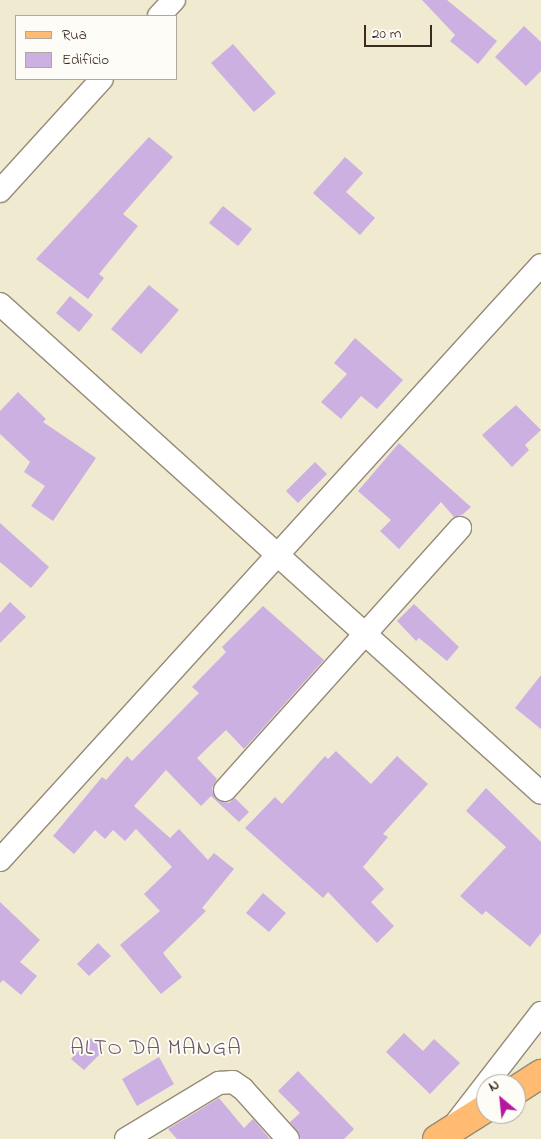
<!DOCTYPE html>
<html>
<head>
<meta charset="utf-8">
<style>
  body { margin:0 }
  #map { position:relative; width:541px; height:1139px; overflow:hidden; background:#f0ead1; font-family:"Indie Flower",sans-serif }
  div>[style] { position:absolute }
  .building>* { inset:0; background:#ccb0e2 }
  .roads { filter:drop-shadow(1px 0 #968a78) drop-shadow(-1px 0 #968a78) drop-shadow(0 1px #968a78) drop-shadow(0 -1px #968a78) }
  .minor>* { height:22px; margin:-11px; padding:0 11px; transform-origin:11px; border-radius:11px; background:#fff }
  .major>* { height:28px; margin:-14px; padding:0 14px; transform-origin:14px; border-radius:14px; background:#febb71 }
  span { translate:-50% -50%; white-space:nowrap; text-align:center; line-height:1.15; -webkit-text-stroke:4px #fdfcf7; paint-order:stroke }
  .neighbourhood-label { font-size:22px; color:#6e5963; letter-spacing:1px }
  .legend { position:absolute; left:15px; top:15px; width:162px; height:65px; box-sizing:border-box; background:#fdfcf7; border:1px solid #afa8a0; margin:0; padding:6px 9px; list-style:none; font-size:15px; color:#3b2a1e }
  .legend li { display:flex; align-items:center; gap:10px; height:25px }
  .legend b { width:25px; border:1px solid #afa8a0 }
  .north { position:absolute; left:476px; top:1074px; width:50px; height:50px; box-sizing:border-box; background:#fdfcf7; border:1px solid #afa8a0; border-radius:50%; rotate:332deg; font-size:14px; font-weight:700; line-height:20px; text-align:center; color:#3b2a1e }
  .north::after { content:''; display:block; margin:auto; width:18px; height:22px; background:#b5179e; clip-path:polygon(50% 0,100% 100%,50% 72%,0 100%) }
  .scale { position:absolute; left:364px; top:25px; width:68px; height:22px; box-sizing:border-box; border:2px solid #3b2a1e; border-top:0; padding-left:6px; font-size:15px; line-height:18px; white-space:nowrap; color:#3b2a1e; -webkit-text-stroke:4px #fdfcf7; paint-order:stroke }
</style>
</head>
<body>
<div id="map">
  <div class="building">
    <i style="clip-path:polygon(422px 0,447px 0,497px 41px,478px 64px,450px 41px,455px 35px)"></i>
    <i style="clip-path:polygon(524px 26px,541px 42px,541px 71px,526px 86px,495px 57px)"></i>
    <i style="clip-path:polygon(233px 44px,276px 93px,254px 112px,211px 63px)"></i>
    <i style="clip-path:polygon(149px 137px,173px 157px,123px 214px,138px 226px,99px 274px,104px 278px,88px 299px,36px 259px)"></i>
    <i style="clip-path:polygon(345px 157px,363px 173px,346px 192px,375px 218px,360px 235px,313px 193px)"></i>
    <i style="clip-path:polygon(223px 206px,252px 229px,238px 246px,209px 223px)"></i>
    <i style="clip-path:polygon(149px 285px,179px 310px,141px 354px,111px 329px)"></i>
    <i style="clip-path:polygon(70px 296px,93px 315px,79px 332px,56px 313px)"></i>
    <i style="clip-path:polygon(355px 338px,403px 380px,377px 409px,361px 396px,341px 419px,321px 402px,347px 374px,334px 363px)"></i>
    <i style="clip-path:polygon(18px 392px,46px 419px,43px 422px,96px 458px,53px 521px,31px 506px,45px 486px,24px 472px,30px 462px,0 434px,0 411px)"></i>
    <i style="clip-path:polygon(516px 405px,541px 430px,525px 445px,529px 450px,512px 467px,482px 435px)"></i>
    <i style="clip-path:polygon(399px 443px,471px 507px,462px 515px,454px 517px,441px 502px,399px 549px,380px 531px,391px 520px,358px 491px)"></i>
    <i style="clip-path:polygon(315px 462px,327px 474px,298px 503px,286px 491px)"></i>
    <i style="clip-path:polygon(0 523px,49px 567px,31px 588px,0 562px)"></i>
    <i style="clip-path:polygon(10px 602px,26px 617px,0 643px,0 613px)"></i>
    <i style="clip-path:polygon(414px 604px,459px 647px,447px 661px,419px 638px,416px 641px,397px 621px)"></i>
    <i style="clip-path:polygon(263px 606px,324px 660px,244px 749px,226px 730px,197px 758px,217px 779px,212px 788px,216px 799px,229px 803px,235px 798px,249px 812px,239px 822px,211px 796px,201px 806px,166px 770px,134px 806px,170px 838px,179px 829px,208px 860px,214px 853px,234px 869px,202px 908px,206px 911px,163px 953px,182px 977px,161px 994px,120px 945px,160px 911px,144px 894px,172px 867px,136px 829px,125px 841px,113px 830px,105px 839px,95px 830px,74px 854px,53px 836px,102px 777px,106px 780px,127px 756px,132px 761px,199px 693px,192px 687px,226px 652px,222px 647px)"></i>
    <i style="clip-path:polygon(541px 675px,541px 729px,515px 708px)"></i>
    <i style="clip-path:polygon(336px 751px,371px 784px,397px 756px,428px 784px,383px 834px,388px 837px,363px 867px,384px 889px,371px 902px,394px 926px,377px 943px,328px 892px,323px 898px,245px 828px,275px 797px,282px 804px,325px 756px,328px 759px)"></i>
    <i style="clip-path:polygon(486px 788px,541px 842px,541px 933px,530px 947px,486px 911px,482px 915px,460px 896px,506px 847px,466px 811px)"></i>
    <i style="clip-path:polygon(263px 893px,286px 913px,269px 932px,246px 913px)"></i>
    <i style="clip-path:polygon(0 902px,40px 940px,20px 962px,37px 976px,21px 995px,3px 980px,0 983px)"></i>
    <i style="clip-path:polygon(98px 943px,111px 956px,89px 976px,77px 964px)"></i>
    <i style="clip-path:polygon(404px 1033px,423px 1051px,434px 1039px,460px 1063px,430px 1094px,386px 1052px)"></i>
    <i style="clip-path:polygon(91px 1038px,104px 1050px,84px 1070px,71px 1059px)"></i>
    <i style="clip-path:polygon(159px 1057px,174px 1084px,137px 1106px,122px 1079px)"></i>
    <i style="clip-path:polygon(298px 1071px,354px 1129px,344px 1139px,301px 1139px,290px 1122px,300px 1113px,278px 1091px)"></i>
    <i style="clip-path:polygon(219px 1098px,244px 1128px,253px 1119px,270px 1139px,177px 1139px,168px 1129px)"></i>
  </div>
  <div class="roads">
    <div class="minor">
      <i style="left:159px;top:16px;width:22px;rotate:-47deg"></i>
      <i style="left:0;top:191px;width:151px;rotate:-47.7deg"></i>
      <i style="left:0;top:304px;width:729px;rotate:42.11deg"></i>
      <i style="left:225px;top:790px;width:352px;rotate:-48.1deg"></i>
      <i style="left:0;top:860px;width:804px;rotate:-47.72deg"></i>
      <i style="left:456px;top:1123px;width:139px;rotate:-52.3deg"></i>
      <i style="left:126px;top:1139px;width:109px;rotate:-31.1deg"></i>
      <i style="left:219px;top:1083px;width:14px;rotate:-4deg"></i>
      <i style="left:233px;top:1082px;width:12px;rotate:35deg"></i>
      <i style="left:243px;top:1089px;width:67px;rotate:48deg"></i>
    </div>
    <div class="major">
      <i style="left:516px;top:1090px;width:30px;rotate:-33deg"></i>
      <i style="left:437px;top:1139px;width:58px;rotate:-32.3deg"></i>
    </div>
  </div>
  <div class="neighbourhood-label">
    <span style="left:156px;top:1050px">ALTO DA MANGA</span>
  </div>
  <ul class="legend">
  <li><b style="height:6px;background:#febb71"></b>Rua</li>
  <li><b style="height:14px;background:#ccb0e2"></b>Edifício</li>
  </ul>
  <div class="north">N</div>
  <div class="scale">20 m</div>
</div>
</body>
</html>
